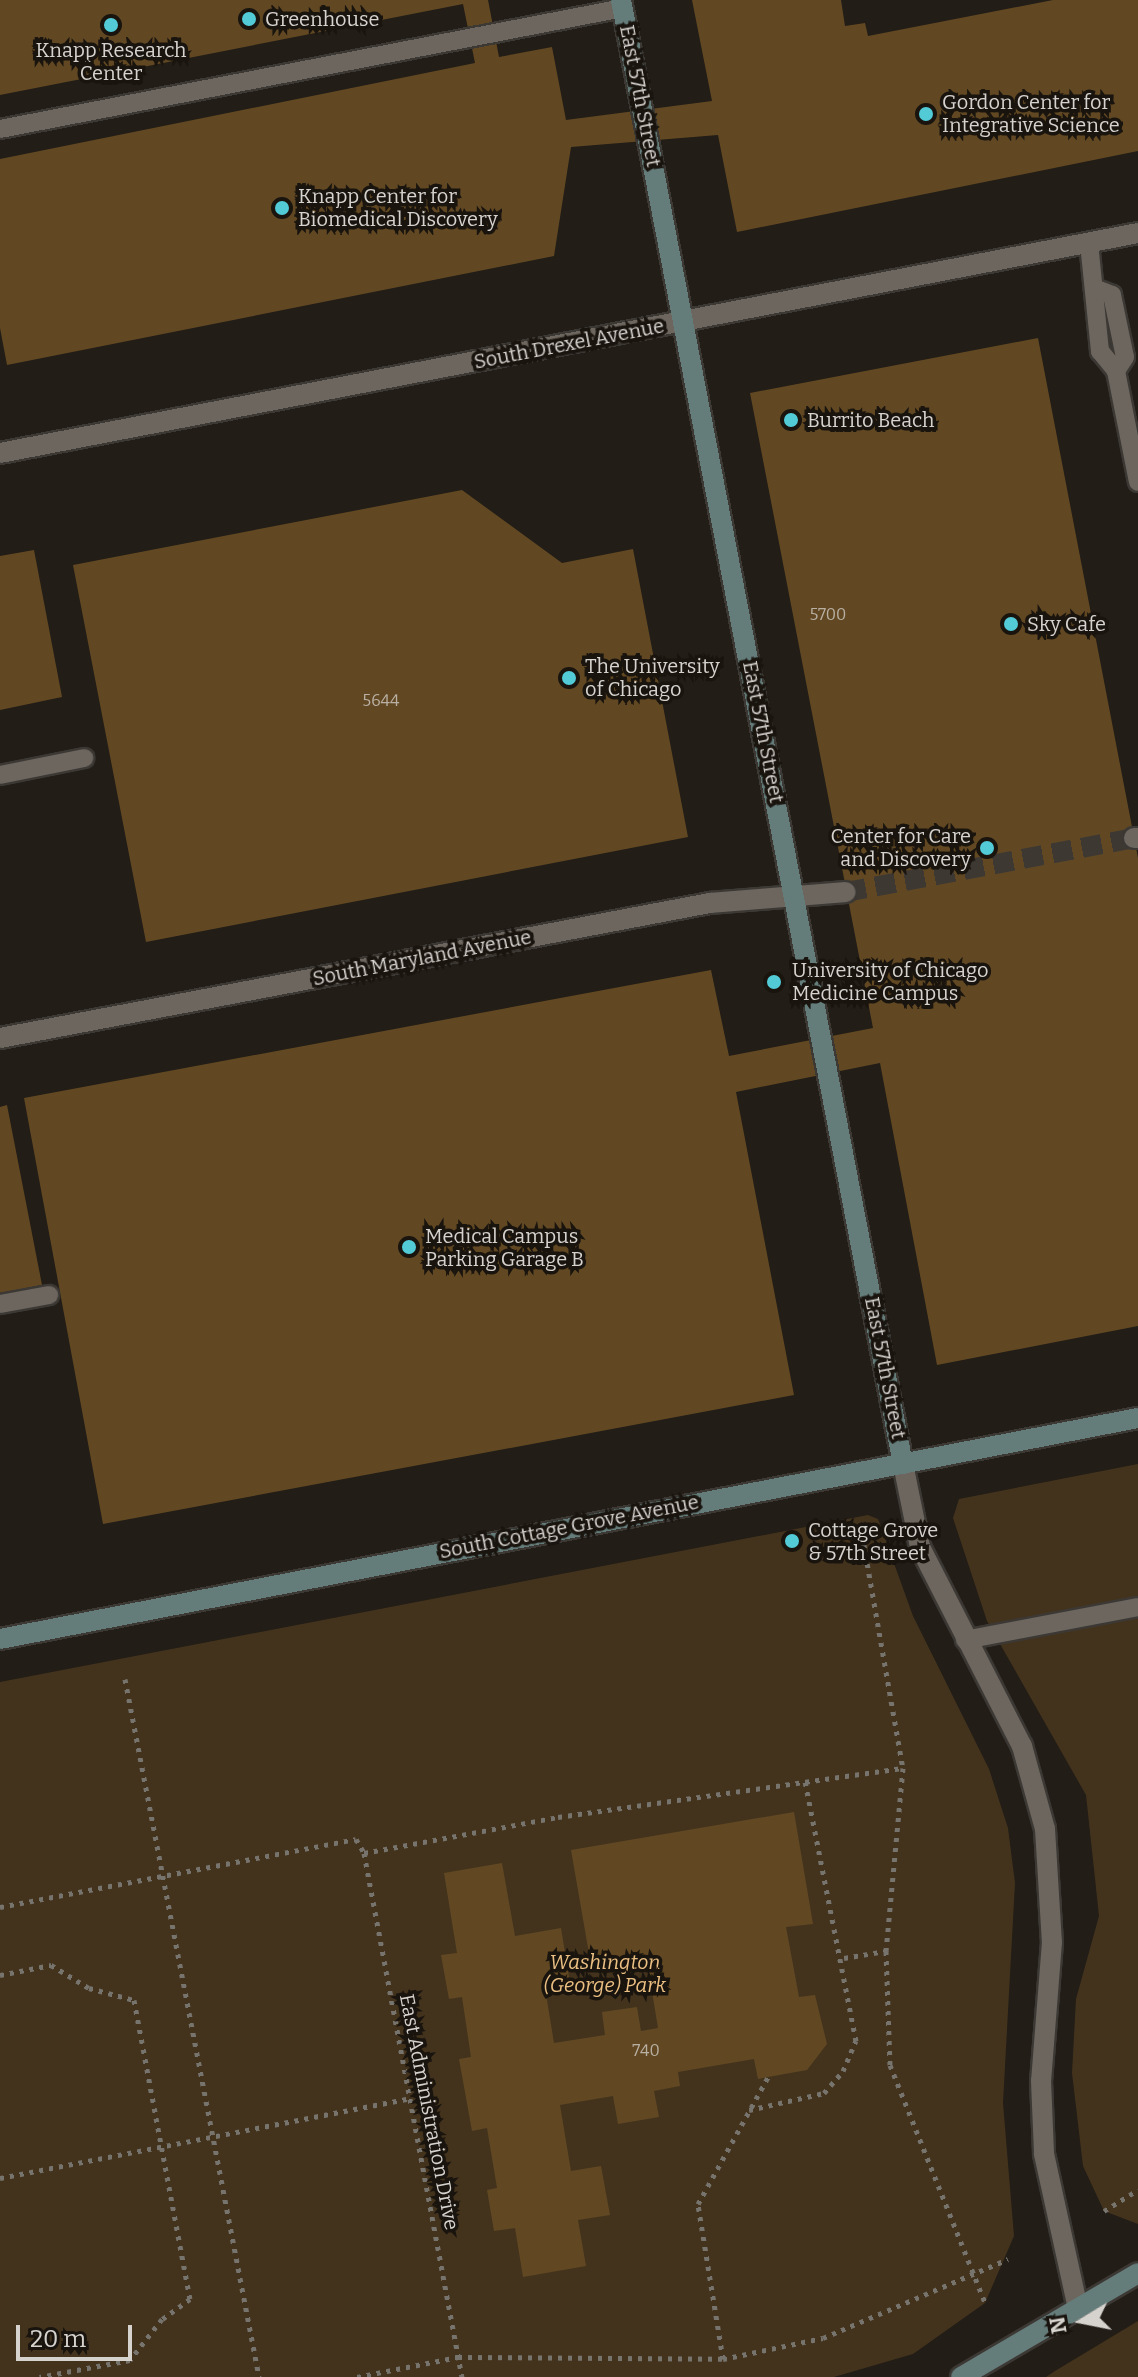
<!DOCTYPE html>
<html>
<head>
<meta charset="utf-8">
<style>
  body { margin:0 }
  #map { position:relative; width:1138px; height:2377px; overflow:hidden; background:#221d16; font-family:Bitter,serif }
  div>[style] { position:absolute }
  .green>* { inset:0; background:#43331d }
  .building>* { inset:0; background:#614823 }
  .street-tunnel>* { height:20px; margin-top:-10px; transform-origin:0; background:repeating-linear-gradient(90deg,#3d3832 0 20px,transparent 0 30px) }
  .path>* { height:5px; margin-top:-2.5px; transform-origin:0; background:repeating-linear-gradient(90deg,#77736d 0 4px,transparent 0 10px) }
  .roads { filter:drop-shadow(2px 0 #3c3834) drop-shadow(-2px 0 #3c3834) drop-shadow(0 2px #3c3834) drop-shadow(0 -2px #3c3834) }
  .lane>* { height:18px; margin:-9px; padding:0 9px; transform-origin:9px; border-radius:9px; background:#6c665e }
  .street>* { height:20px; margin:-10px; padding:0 10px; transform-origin:10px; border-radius:10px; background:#6c665e }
  .secondary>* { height:20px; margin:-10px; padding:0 10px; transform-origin:10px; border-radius:10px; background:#647c7a }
  .dots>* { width:22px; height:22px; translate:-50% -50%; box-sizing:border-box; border:4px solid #19140e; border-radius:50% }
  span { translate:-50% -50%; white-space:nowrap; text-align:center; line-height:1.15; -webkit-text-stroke:7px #19140e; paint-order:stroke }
  .number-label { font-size:16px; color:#b9b0a3 }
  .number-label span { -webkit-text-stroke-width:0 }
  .poi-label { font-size:20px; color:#d6d2ce }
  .left { translate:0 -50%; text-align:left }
  .right { translate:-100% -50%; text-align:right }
  .street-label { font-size:20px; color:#d6d2ce }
  .park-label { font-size:20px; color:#ecc083; font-style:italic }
  .north { position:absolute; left:1042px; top:2281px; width:80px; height:80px; -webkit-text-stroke:6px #19140e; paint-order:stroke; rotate:260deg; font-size:22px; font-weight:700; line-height:32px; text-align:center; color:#d6d2ce }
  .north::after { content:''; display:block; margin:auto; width:28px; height:36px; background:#d6d2ce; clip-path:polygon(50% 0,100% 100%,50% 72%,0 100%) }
  .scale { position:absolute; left:16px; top:2325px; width:116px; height:36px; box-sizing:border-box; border:4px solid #d6d2ce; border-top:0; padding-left:10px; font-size:24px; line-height:28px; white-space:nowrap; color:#d6d2ce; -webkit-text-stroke:6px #19140e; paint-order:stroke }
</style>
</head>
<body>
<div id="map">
  <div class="green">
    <i style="clip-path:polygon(1138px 1464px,1138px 2224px,1104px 2211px,1083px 2166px,1072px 2073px,1076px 1999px,1099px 1916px,1086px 1795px,987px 1621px,953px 1518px,959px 1499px)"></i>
    <i style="clip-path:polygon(868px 1515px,878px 1519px,913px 1616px,989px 1769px,1008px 1828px,1015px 1883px,1003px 2103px,1014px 2236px,985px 2303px,913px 2354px,834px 2377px,0 2377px,0 1682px)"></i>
    <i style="clip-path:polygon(1138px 2321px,1138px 2377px,1046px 2377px,1055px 2371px)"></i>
  </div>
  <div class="building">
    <i style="clip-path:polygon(0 0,488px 0,499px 57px,552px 47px,566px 120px,712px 101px,692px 0,841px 0,845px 26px,865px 23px,868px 36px,1053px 0,1138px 0,1138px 151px,737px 232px,718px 135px,571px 147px,554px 256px,7px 365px,0 328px,0 159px,475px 63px,463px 4px,0 95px)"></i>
    <i style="clip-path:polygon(1038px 338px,1138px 858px,1138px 1326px,937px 1365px,880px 1063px,736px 1092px,794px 1395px,103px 1524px,24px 1098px,711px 970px,729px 1056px,873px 1028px,750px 393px)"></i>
    <i style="clip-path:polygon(462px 490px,562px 563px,633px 549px,688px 837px,146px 942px,73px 565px)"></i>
    <i style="clip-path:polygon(34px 550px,62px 697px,0 710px,0 556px)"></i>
    <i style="clip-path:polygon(7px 1105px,42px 1285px,0 1293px,0 1107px)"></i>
    <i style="clip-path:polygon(794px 1812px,813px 1924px,786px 1927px,799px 1997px,815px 1995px,827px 2044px,807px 2070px,768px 2077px,758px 2079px,754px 2059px,678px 2072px,680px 2086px,654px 2091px,659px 2117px,618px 2124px,613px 2096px,560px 2105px,571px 2171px,601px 2166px,610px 2215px,578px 2220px,586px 2266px,523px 2277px,515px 2228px,494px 2231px,487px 2190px,497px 2188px,487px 2128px,472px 2131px,459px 2059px,471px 2057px,462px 1997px,449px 1999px,441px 1955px,457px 1953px,444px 1873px,502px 1863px,515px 1936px,561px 1928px,569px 1977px,544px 1982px,554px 2043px,605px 2035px,602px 2012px,637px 2007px,641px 2031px,658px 2028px,646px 1955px,591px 1965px,571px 1850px)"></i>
  </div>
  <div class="street-tunnel">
    <i style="left:846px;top:892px;width:293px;rotate:-10.6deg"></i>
  </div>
  <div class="path">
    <i style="left:862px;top:1534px;width:238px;rotate:80.1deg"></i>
    <i style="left:903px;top:1768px;width:184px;rotate:95.3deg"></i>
    <i style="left:886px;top:1951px;width:114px;rotate:88deg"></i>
    <i style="left:890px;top:2065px;width:256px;rotate:68.2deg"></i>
    <i style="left:125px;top:1679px;width:711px;rotate:79.13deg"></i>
    <i style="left:364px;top:1853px;width:197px;rotate:-10.5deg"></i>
    <i style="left:558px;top:1817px;width:348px;rotate:-8.1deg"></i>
    <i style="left:0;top:1907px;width:362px;rotate:-10.8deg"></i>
    <i style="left:356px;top:1839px;width:16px;rotate:60deg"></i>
    <i style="left:364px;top:1853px;width:533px;rotate:79.41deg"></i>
    <i style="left:844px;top:1958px;width:43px;rotate:-9.5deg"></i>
    <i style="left:0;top:1975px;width:52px;rotate:-11.1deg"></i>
    <i style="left:51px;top:1965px;width:44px;rotate:31.2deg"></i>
    <i style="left:89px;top:1988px;width:47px;rotate:14.9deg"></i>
    <i style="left:134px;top:2000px;width:304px;rotate:79.4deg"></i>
    <i style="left:190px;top:2299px;width:34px;rotate:144deg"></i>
    <i style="left:162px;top:2319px;width:52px;rotate:128deg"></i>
    <i style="left:130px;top:2360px;width:92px;rotate:169.3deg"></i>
    <i style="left:749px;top:2110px;width:77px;rotate:-12.8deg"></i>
    <i style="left:824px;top:2093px;width:29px;rotate:-49deg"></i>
    <i style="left:843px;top:2071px;width:33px;rotate:-67deg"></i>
    <i style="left:856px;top:2041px;width:265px;rotate:-101.1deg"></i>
    <i style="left:0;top:2178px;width:418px;rotate:-11deg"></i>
    <i style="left:1104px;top:2211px;width:40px;rotate:-32deg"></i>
    <i style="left:723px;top:2359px;width:157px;rotate:-99.2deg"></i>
    <i style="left:698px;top:2204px;width:145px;rotate:-61.1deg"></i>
    <i style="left:357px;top:2377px;width:103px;rotate:-11.2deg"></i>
    <i style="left:458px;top:2357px;width:265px;rotate:0.4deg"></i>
    <i style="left:723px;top:2359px;width:102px;rotate:-11.9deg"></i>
    <i style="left:823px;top:2338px;width:201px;rotate:-23.1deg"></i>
  </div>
  <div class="roads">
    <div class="lane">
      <i style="left:0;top:129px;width:635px;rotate:-10.99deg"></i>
      <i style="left:1089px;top:243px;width:109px;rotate:84.2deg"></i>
      <i style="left:1100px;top:351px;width:26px;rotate:51deg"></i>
      <i style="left:1099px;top:290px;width:14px;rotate:21deg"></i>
      <i style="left:1112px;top:295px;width:63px;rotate:78.2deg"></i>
      <i style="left:1125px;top:357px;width:17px;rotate:123deg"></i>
      <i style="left:1116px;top:371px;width:113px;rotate:78.8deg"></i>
      <i style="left:0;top:775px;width:86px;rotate:-11.4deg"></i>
      <i style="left:0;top:1304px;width:50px;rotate:-10.4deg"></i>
      <i style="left:965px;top:1640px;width:176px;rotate:-10.8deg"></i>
    </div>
    <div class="street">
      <i style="left:0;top:453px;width:1159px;rotate:-10.94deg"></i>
      <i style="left:1134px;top:838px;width:4px"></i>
      <i style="left:0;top:1038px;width:723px;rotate:-10.77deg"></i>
      <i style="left:710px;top:903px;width:136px;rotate:-4.6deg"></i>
      <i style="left:903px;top:1464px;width:85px;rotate:78.4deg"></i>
      <i style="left:920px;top:1547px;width:224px;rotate:62.9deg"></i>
      <i style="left:1022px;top:1746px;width:86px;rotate:74.5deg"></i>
      <i style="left:1045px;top:1829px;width:113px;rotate:86.5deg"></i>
      <i style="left:1052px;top:1942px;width:139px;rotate:94.5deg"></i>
      <i style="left:1041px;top:2081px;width:73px;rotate:87.6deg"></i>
      <i style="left:1044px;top:2154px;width:154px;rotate:77.6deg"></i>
    </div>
    <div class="secondary">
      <i style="left:621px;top:0;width:1491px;rotate:79.1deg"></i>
      <i style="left:0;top:1639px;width:1159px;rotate:-10.99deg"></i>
      <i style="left:961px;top:2377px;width:205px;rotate:-30.4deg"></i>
    </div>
  </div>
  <div class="dots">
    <i style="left:249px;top:19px;background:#52cbd7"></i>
    <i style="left:111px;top:25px;background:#52cbd7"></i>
    <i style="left:926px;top:114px;background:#52cbd7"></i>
    <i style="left:282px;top:208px;background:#52cbd7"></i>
    <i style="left:791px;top:420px;background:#52cbd7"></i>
    <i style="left:1011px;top:624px;background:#52cbd7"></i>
    <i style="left:569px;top:678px;background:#52cbd7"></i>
    <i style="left:987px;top:848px;background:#52cbd7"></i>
    <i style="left:774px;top:982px;background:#52cbd7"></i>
    <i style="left:409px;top:1247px;background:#52cbd7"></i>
    <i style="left:792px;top:1541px;background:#52cbd7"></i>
  </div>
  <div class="number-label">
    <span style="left:828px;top:615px">5700</span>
    <span style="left:381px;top:701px">5644</span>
    <span style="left:646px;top:2051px">740</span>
  </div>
  <div class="poi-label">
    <span class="left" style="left:265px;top:19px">Greenhouse</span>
    <span style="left:111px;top:62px">Knapp Research<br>Center</span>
    <span class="left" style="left:942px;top:114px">Gordon Center for<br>Integrative Science</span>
    <span class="left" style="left:298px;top:208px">Knapp Center for<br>Biomedical Discovery</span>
    <span class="left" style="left:807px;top:420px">Burrito Beach</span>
    <span class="left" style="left:1027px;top:624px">Sky Cafe</span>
    <span class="left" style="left:585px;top:678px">The University<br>of Chicago</span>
    <span class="right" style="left:971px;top:848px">Center for Care<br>and Discovery</span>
    <span class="left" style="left:792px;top:982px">University of Chicago<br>Medicine Campus</span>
    <span class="left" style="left:425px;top:1248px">Medical Campus<br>Parking Garage B</span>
    <span class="left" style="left:808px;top:1542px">Cottage Grove<br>&amp; 57th Street</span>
  </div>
  <div class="street-label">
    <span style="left:640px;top:96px;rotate:79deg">East 57th Street</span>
    <span style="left:569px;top:344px;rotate:-11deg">South Drexel Avenue</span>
    <span style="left:763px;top:732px;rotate:79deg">East 57th Street</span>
    <span style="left:422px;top:958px;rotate:-11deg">South Maryland Avenue</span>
    <span style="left:885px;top:1368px;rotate:79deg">East 57th Street</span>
    <span style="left:569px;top:1527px;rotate:-11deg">South Cottage Grove Avenue</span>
    <span style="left:429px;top:2112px;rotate:79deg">East Administration Drive</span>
  </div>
  <div class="park-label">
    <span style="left:605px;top:1974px">Washington<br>(George) Park</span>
  </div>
  <div class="north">N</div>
  <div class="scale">20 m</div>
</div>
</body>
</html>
